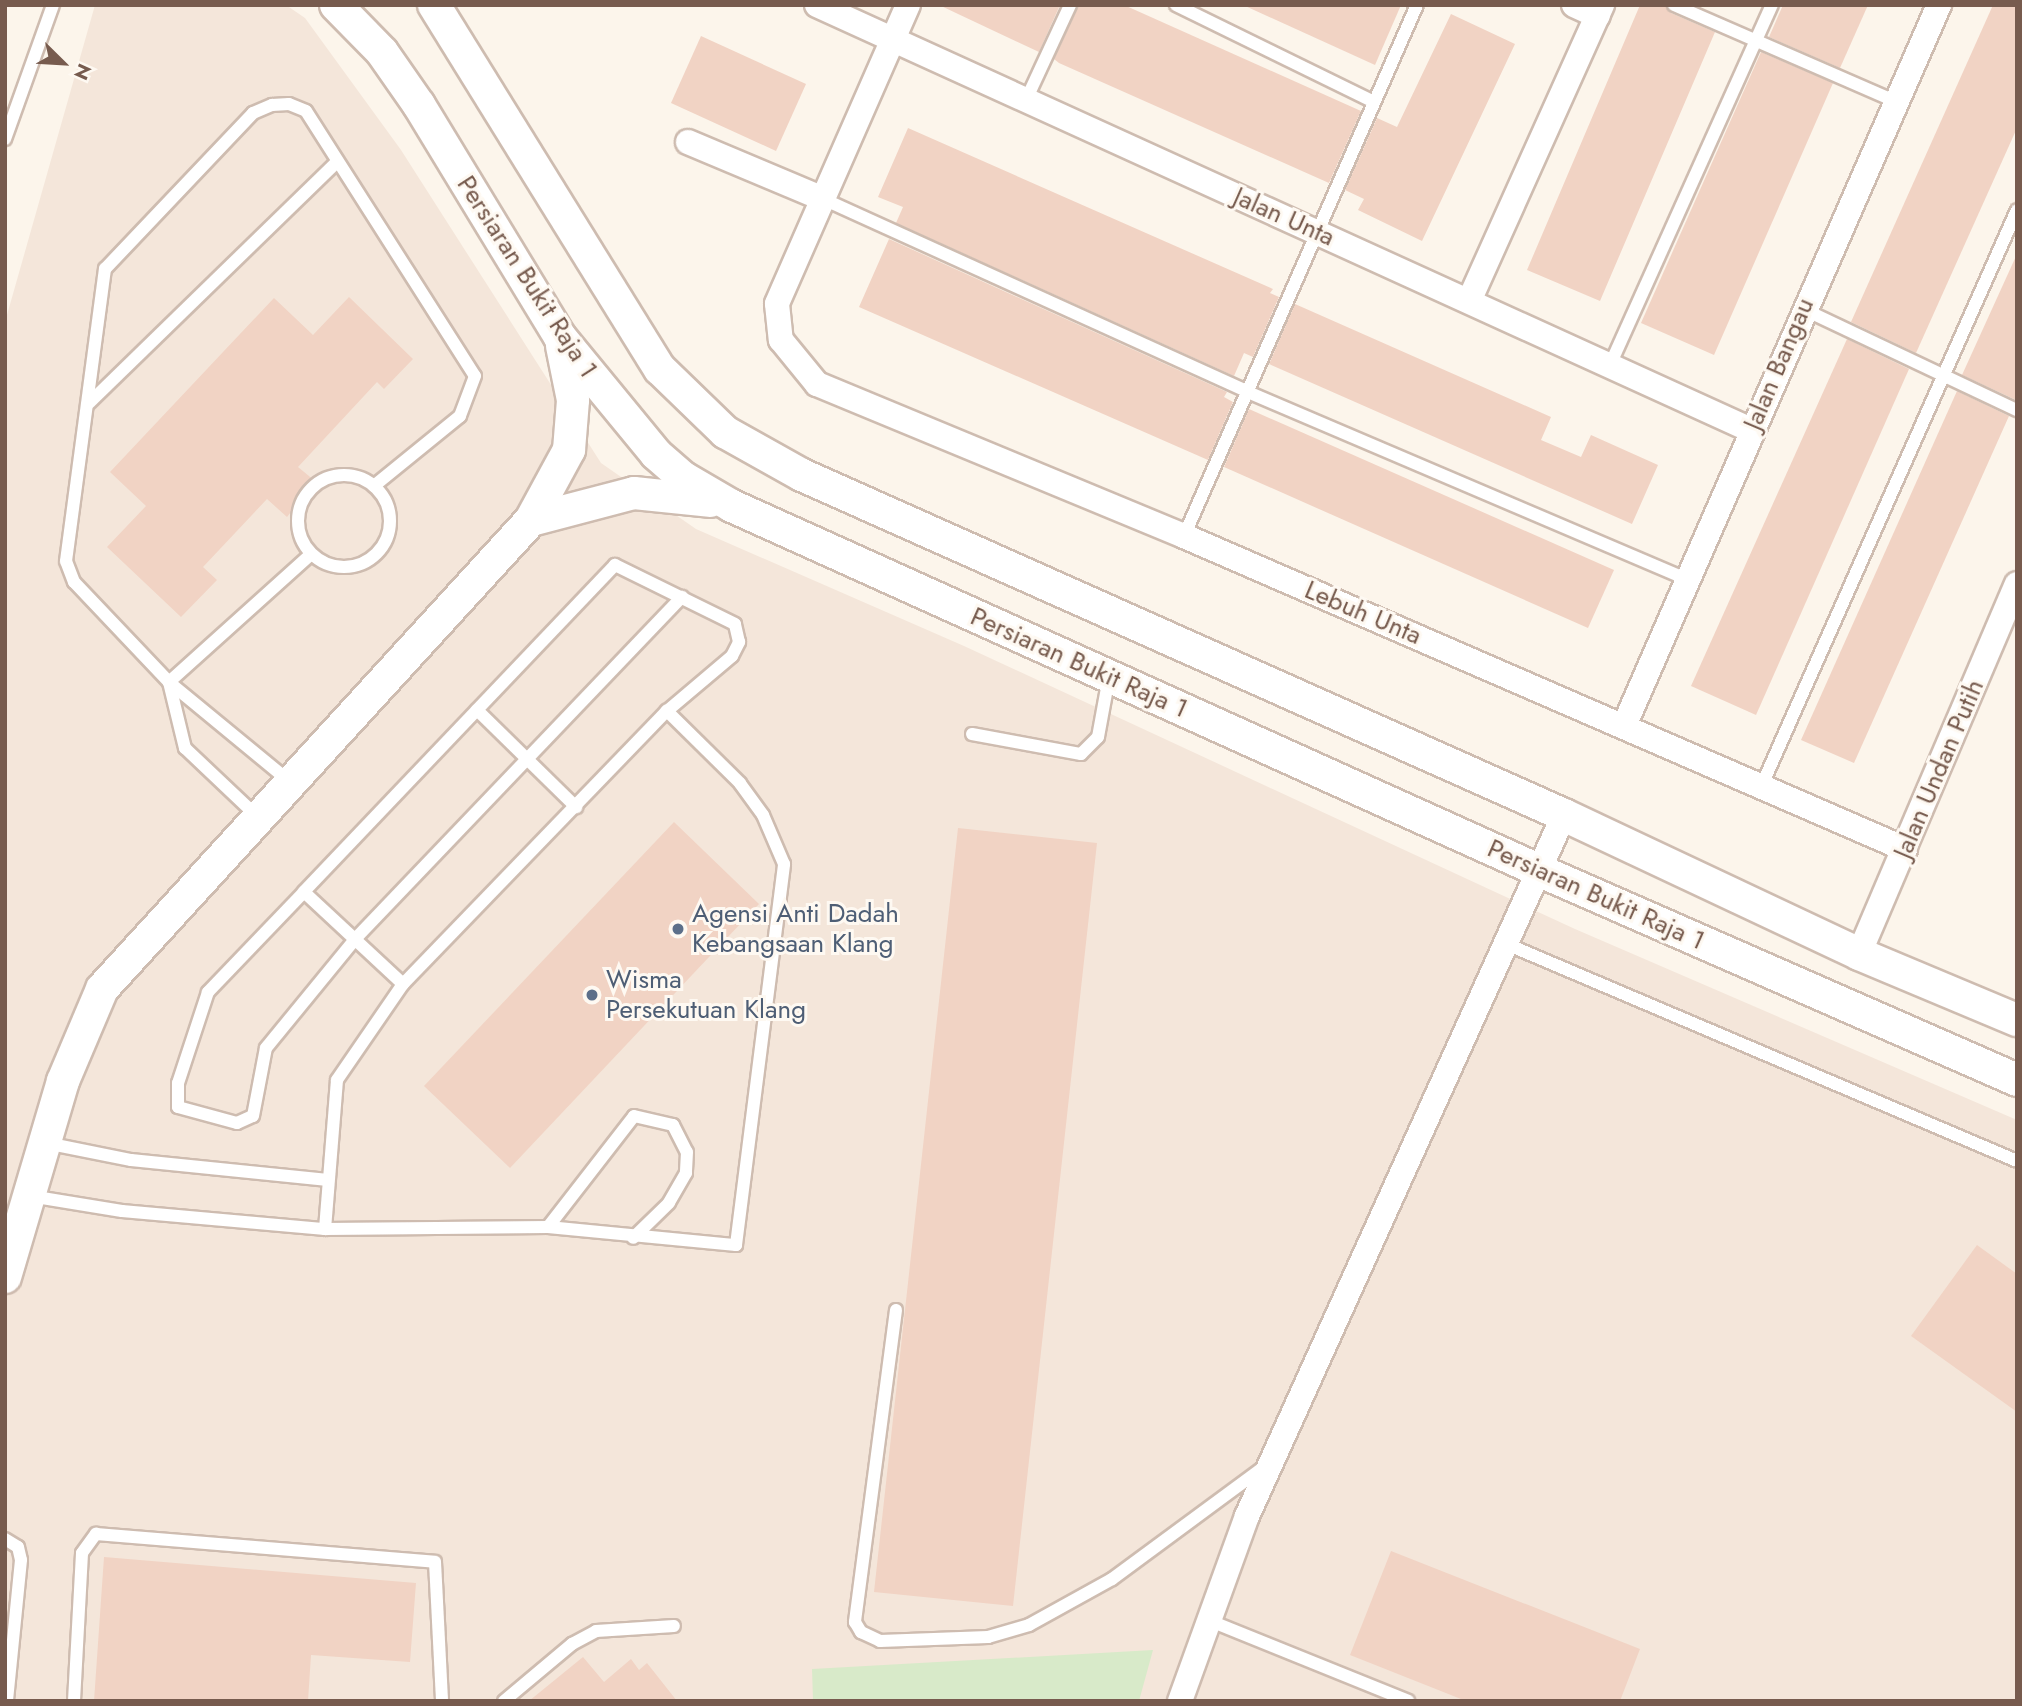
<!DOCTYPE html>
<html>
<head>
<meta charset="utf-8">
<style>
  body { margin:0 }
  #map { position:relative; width:2022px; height:1706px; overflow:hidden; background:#fcf5eb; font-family:Jost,sans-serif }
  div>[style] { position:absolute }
  .residential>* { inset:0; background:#f4e6da }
  .green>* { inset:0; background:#d8eac9 }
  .building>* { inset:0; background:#f1d3c4 }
  .roads { filter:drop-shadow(2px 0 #cebcb0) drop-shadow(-2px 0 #cebcb0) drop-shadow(0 2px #cebcb0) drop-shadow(0 -2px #cebcb0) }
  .service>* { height:12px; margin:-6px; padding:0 6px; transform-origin:6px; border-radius:6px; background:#fff }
  .service>.ring { margin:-6px; padding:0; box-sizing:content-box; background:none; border:12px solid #fff; border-radius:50% }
  .minor>* { height:24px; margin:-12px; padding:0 12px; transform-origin:12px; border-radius:12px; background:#fff }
  .tertiary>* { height:32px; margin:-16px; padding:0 16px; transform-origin:16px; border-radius:16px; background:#fff }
  .dots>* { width:19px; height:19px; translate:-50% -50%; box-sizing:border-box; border:4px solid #fef9f2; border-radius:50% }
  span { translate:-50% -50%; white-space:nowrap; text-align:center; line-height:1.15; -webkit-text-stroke:6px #fef9f2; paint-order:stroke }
  .street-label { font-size:26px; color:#775b4e }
  .service-label { font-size:26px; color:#4e5e75 }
  .left { translate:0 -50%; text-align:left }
  .frame { position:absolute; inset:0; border:7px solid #775b4e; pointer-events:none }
  .north { position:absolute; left:28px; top:28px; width:70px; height:70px; -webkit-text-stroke:5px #fef9f2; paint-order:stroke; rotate:114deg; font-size:19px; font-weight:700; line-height:28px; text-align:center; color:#775b4e }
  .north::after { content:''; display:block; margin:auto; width:24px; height:32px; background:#775b4e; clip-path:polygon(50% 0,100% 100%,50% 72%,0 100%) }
</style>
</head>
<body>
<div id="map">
  <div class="residential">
    <i style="clip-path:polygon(95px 5px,286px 5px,305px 18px,401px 150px,601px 463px,696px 529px,964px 646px,1575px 929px,2017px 1120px,2017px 1701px,5px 1701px,5px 322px)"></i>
  </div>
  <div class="green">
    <i style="clip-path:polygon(1153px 1650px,1139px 1701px,813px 1701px,812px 1669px)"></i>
  </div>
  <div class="building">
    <i style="clip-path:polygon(939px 5px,1060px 5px,1039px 52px)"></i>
    <i style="clip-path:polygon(1079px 5px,1124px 5px,1361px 111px,1329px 183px,1059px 63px,1054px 59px)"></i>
    <i style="clip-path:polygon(1243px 5px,1401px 5px,1375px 65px)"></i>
    <i style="clip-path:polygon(1640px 5px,1665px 5px,1671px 13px,1715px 32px,1600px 301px,1527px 270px)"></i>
    <i style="clip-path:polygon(1783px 5px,1868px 5px,1840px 68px,1769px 37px)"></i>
    <i style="clip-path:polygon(1993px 5px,2017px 5px,2017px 128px,1916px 353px,1851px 322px)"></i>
    <i style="clip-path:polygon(1451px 14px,1515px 44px,1422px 241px,1358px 210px,1364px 199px,1345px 190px,1377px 118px,1397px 127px)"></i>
    <i style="clip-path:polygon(701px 36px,806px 84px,776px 151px,671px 103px)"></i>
    <i style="clip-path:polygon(1761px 52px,1833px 83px,1714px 355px,1641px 323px)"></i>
    <i style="clip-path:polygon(908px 128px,1273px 289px,1270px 293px,1279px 297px,1253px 357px,1244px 353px,1234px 376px,896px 223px,903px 207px,878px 197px)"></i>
    <i style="clip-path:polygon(889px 239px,1227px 392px,1224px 397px,1233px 402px,1208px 460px,859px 307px)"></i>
    <i style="clip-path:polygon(2017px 254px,2017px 398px,2016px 400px,1962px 375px)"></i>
    <i style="clip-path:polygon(349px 297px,413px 359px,384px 389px,377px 382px,298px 467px,315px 481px,287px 517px,267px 499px,203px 567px,217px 580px,181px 617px,107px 547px,146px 506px,110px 472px,274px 298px,313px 335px)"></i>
    <i style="clip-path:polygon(1295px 304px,1551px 417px,1541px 440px,1581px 457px,1591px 435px,1658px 465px,1632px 524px,1269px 364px)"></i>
    <i style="clip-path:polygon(1847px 339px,1909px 369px,1756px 715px,1691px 686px)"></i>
    <i style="clip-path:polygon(1957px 391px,2009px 416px,1854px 763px,1801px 740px)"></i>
    <i style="clip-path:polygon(1249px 409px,1614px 570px,1588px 628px,1224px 467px)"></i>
    <i style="clip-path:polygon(674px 822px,759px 904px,510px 1168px,424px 1086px)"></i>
    <i style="clip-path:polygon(958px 828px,1097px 843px,1013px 1606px,874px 1592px)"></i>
    <i style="clip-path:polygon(1977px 1245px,2017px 1274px,2017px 1412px,1911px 1336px)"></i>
    <i style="clip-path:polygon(1391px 1551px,1640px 1649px,1620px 1701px,1466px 1701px,1350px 1655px)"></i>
    <i style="clip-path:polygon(104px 1557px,416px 1583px,410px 1662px,311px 1655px,308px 1701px,94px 1701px)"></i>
    <i style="clip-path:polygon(583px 1657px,604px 1682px,631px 1659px,639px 1670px,647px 1663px,677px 1701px,529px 1701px)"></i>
  </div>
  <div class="roads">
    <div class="service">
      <i style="left:1176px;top:5px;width:220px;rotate:26.1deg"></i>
      <i style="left:1674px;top:5px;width:241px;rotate:23.5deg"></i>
      <i style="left:1026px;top:100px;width:105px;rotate:-65.1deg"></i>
      <i style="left:5px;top:139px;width:142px;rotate:-70.3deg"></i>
      <i style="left:821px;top:198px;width:469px;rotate:24.4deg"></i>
      <i style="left:1248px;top:392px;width:475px;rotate:23.1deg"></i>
      <i style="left:1803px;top:309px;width:237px;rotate:25.3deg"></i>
      <i style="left:1610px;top:365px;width:395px;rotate:-65.8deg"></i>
      <i style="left:89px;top:403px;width:346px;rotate:-44.2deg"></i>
      <i class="ring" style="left:298px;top:475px;width:80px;height:80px"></i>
      <i style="left:1184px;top:536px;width:580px;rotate:-66.31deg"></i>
      <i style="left:169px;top:682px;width:191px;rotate:-42deg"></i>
      <i style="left:169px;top:682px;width:68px;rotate:76.4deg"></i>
      <i style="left:185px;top:748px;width:99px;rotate:43.4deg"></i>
      <i style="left:477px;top:710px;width:139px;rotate:44.4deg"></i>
      <i style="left:972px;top:734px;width:111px;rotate:10.4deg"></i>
      <i style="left:1081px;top:754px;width:24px;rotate:-45deg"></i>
      <i style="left:1098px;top:737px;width:61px;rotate:-79.6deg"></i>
      <i style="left:289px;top:781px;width:156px;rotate:-140.5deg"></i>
      <i style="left:169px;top:682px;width:138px;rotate:-133.5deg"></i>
      <i style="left:74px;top:582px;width:22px;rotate:-111deg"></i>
      <i style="left:66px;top:561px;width:295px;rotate:-82.4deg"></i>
      <i style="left:105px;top:269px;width:215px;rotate:-46.5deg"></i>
      <i style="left:253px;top:113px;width:21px;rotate:-23deg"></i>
      <i style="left:272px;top:105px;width:17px;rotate:-3deg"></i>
      <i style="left:289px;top:104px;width:18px;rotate:22deg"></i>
      <i style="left:306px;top:111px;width:314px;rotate:57.5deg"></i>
      <i style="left:475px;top:376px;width:43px;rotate:110.6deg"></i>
      <i style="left:460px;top:416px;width:111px;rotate:140.9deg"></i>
      <i style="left:1761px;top:787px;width:631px;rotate:-66.07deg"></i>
      <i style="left:304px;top:892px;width:139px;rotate:133.8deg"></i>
      <i style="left:208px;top:992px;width:96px;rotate:108.2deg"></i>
      <i style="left:178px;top:1083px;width:24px;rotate:90deg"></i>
      <i style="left:178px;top:1107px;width:61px;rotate:15.2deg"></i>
      <i style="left:237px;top:1123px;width:17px;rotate:-24deg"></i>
      <i style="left:253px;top:1116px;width:69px;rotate:-79.2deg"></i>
      <i style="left:266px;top:1048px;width:142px;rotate:-50.7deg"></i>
      <i style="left:356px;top:938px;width:472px;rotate:-46.3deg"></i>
      <i style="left:1504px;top:943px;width:557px;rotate:23.02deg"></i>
      <i style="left:46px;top:1143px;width:87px;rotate:11.3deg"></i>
      <i style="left:131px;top:1160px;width:198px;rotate:5.8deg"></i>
      <i style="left:30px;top:1196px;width:93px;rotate:9.3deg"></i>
      <i style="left:122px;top:1211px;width:204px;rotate:5.1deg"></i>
      <i style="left:325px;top:1229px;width:223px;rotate:-0.5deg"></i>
      <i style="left:548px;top:1227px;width:189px;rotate:5.5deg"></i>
      <i style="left:736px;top:1245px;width:384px;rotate:-82.8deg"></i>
      <i style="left:784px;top:864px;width:53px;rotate:-113.2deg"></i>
      <i style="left:763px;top:815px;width:39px;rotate:-126deg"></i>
      <i style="left:740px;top:783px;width:103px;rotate:-135.4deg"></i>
      <i style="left:548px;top:1227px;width:140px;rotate:-52.2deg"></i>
      <i style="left:634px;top:1116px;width:40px;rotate:13deg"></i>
      <i style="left:673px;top:1125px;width:30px;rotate:63deg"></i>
      <i style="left:687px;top:1152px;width:21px;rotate:93deg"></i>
      <i style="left:686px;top:1173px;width:34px;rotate:120deg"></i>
      <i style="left:669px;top:1203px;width:50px;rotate:135.8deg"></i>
      <i style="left:325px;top:1229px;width:149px;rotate:-85.4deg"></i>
      <i style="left:337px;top:1080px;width:116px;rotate:-55.5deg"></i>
      <i style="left:403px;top:984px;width:380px;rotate:-46deg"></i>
      <i style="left:667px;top:711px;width:85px;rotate:-40.2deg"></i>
      <i style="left:732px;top:656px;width:16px;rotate:-63deg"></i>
      <i style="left:739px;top:642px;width:18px;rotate:-103deg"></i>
      <i style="left:735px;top:624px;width:134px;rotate:-153.8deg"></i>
      <i style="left:615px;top:565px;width:451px;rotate:133.6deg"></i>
      <i style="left:304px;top:892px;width:135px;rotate:42.9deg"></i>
      <i style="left:896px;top:1310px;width:315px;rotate:97.5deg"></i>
      <i style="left:855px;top:1622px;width:12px;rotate:59deg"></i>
      <i style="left:861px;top:1632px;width:21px;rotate:25deg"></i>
      <i style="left:880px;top:1641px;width:108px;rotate:-2.1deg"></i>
      <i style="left:988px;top:1637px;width:43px;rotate:-16.3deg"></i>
      <i style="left:1029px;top:1625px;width:95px;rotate:-29deg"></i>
      <i style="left:1112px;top:1579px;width:189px;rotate:-36.4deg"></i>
      <i style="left:5px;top:1539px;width:15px;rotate:32deg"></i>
      <i style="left:18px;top:1547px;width:13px;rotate:77deg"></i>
      <i style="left:21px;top:1560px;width:142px;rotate:95.7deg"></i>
      <i style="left:1208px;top:1620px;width:216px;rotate:22deg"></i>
      <i style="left:74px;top:1701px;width:148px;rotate:-86.9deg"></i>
      <i style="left:82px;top:1553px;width:24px;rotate:-54deg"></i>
      <i style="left:96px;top:1534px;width:340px;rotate:4.7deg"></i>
      <i style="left:435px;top:1562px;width:139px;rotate:87.1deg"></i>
      <i style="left:504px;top:1701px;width:89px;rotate:-40deg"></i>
      <i style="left:572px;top:1644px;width:27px;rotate:-28deg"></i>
      <i style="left:596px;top:1631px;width:78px;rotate:-3.7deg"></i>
    </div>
    <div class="minor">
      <i style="left:817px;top:5px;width:1026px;rotate:24.47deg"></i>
      <i style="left:908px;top:5px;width:326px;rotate:113.7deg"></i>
      <i style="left:777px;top:304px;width:36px;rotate:84deg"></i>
      <i style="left:781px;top:340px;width:57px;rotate:50.7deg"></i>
      <i style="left:817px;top:384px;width:397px;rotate:22.5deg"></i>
      <i style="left:1184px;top:536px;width:786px;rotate:23.47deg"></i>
      <i style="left:1574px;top:5px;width:26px;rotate:25deg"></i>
      <i style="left:688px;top:142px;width:144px;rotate:22.8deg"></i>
      <i style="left:1469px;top:301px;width:325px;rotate:-65.8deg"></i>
      <i style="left:1624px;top:726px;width:787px;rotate:-66.4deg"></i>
      <i style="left:1859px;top:954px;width:402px;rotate:-66.9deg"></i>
      <i style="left:1180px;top:1701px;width:197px;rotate:-70.1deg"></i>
      <i style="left:1247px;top:1516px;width:769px;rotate:-65.67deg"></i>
    </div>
    <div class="tertiary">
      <i style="left:336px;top:5px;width:66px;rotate:45.6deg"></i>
      <i style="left:382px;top:52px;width:65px;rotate:55.1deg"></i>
      <i style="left:419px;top:105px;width:271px;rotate:58.7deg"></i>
      <i style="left:560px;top:337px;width:151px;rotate:50.6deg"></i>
      <i style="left:656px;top:454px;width:37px;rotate:41deg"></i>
      <i style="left:684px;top:478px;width:56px;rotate:30.3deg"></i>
      <i style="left:732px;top:506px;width:884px;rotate:24.3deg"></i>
      <i style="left:1538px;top:870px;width:523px;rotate:23.67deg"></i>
      <i style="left:434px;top:5px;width:428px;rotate:58.2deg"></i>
      <i style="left:660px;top:369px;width:91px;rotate:44.1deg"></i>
      <i style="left:725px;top:432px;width:88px;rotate:29.2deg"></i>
      <i style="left:802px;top:475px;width:834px;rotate:24.05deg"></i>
      <i style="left:1564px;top:815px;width:326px;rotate:25.2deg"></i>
      <i style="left:1859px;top:954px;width:171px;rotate:22.7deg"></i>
      <i style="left:531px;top:520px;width:106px;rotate:-14.7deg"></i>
      <i style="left:634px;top:493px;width:76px;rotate:6deg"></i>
      <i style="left:5px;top:1277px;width:204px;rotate:-73.5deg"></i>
      <i style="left:63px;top:1081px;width:100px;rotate:-67deg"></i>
      <i style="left:102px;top:989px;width:636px;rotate:-47.55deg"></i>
      <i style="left:531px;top:520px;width:80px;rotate:-61.5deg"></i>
      <i style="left:569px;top:450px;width:50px;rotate:-85.4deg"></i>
      <i style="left:573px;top:400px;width:55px;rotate:-101.5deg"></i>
    </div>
  </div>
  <div class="dots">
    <i style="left:678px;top:929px;background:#5c6f8a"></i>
    <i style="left:592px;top:995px;background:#5c6f8a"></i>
  </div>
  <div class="street-label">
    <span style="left:1284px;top:217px;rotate:24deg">Jalan Unta</span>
    <span style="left:527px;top:277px;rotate:57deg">Persiaran Bukit Raja 1</span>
    <span style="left:1779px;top:364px;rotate:-67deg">Jalan Bangau</span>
    <span style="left:1363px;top:613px;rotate:23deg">Lebuh Unta</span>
    <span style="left:1079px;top:663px;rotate:24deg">Persiaran Bukit Raja 1</span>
    <span style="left:1939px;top:769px;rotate:-67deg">Jalan Undan Putih</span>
    <span style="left:1596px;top:895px;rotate:24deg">Persiaran Bukit Raja 1</span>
  </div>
  <div class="service-label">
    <span class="left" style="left:692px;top:929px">Agensi Anti Dadah<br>Kebangsaan Klang</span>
    <span class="left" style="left:606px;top:995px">Wisma<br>Persekutuan Klang</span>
  </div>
  <div class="frame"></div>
  <div class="north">N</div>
</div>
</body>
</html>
